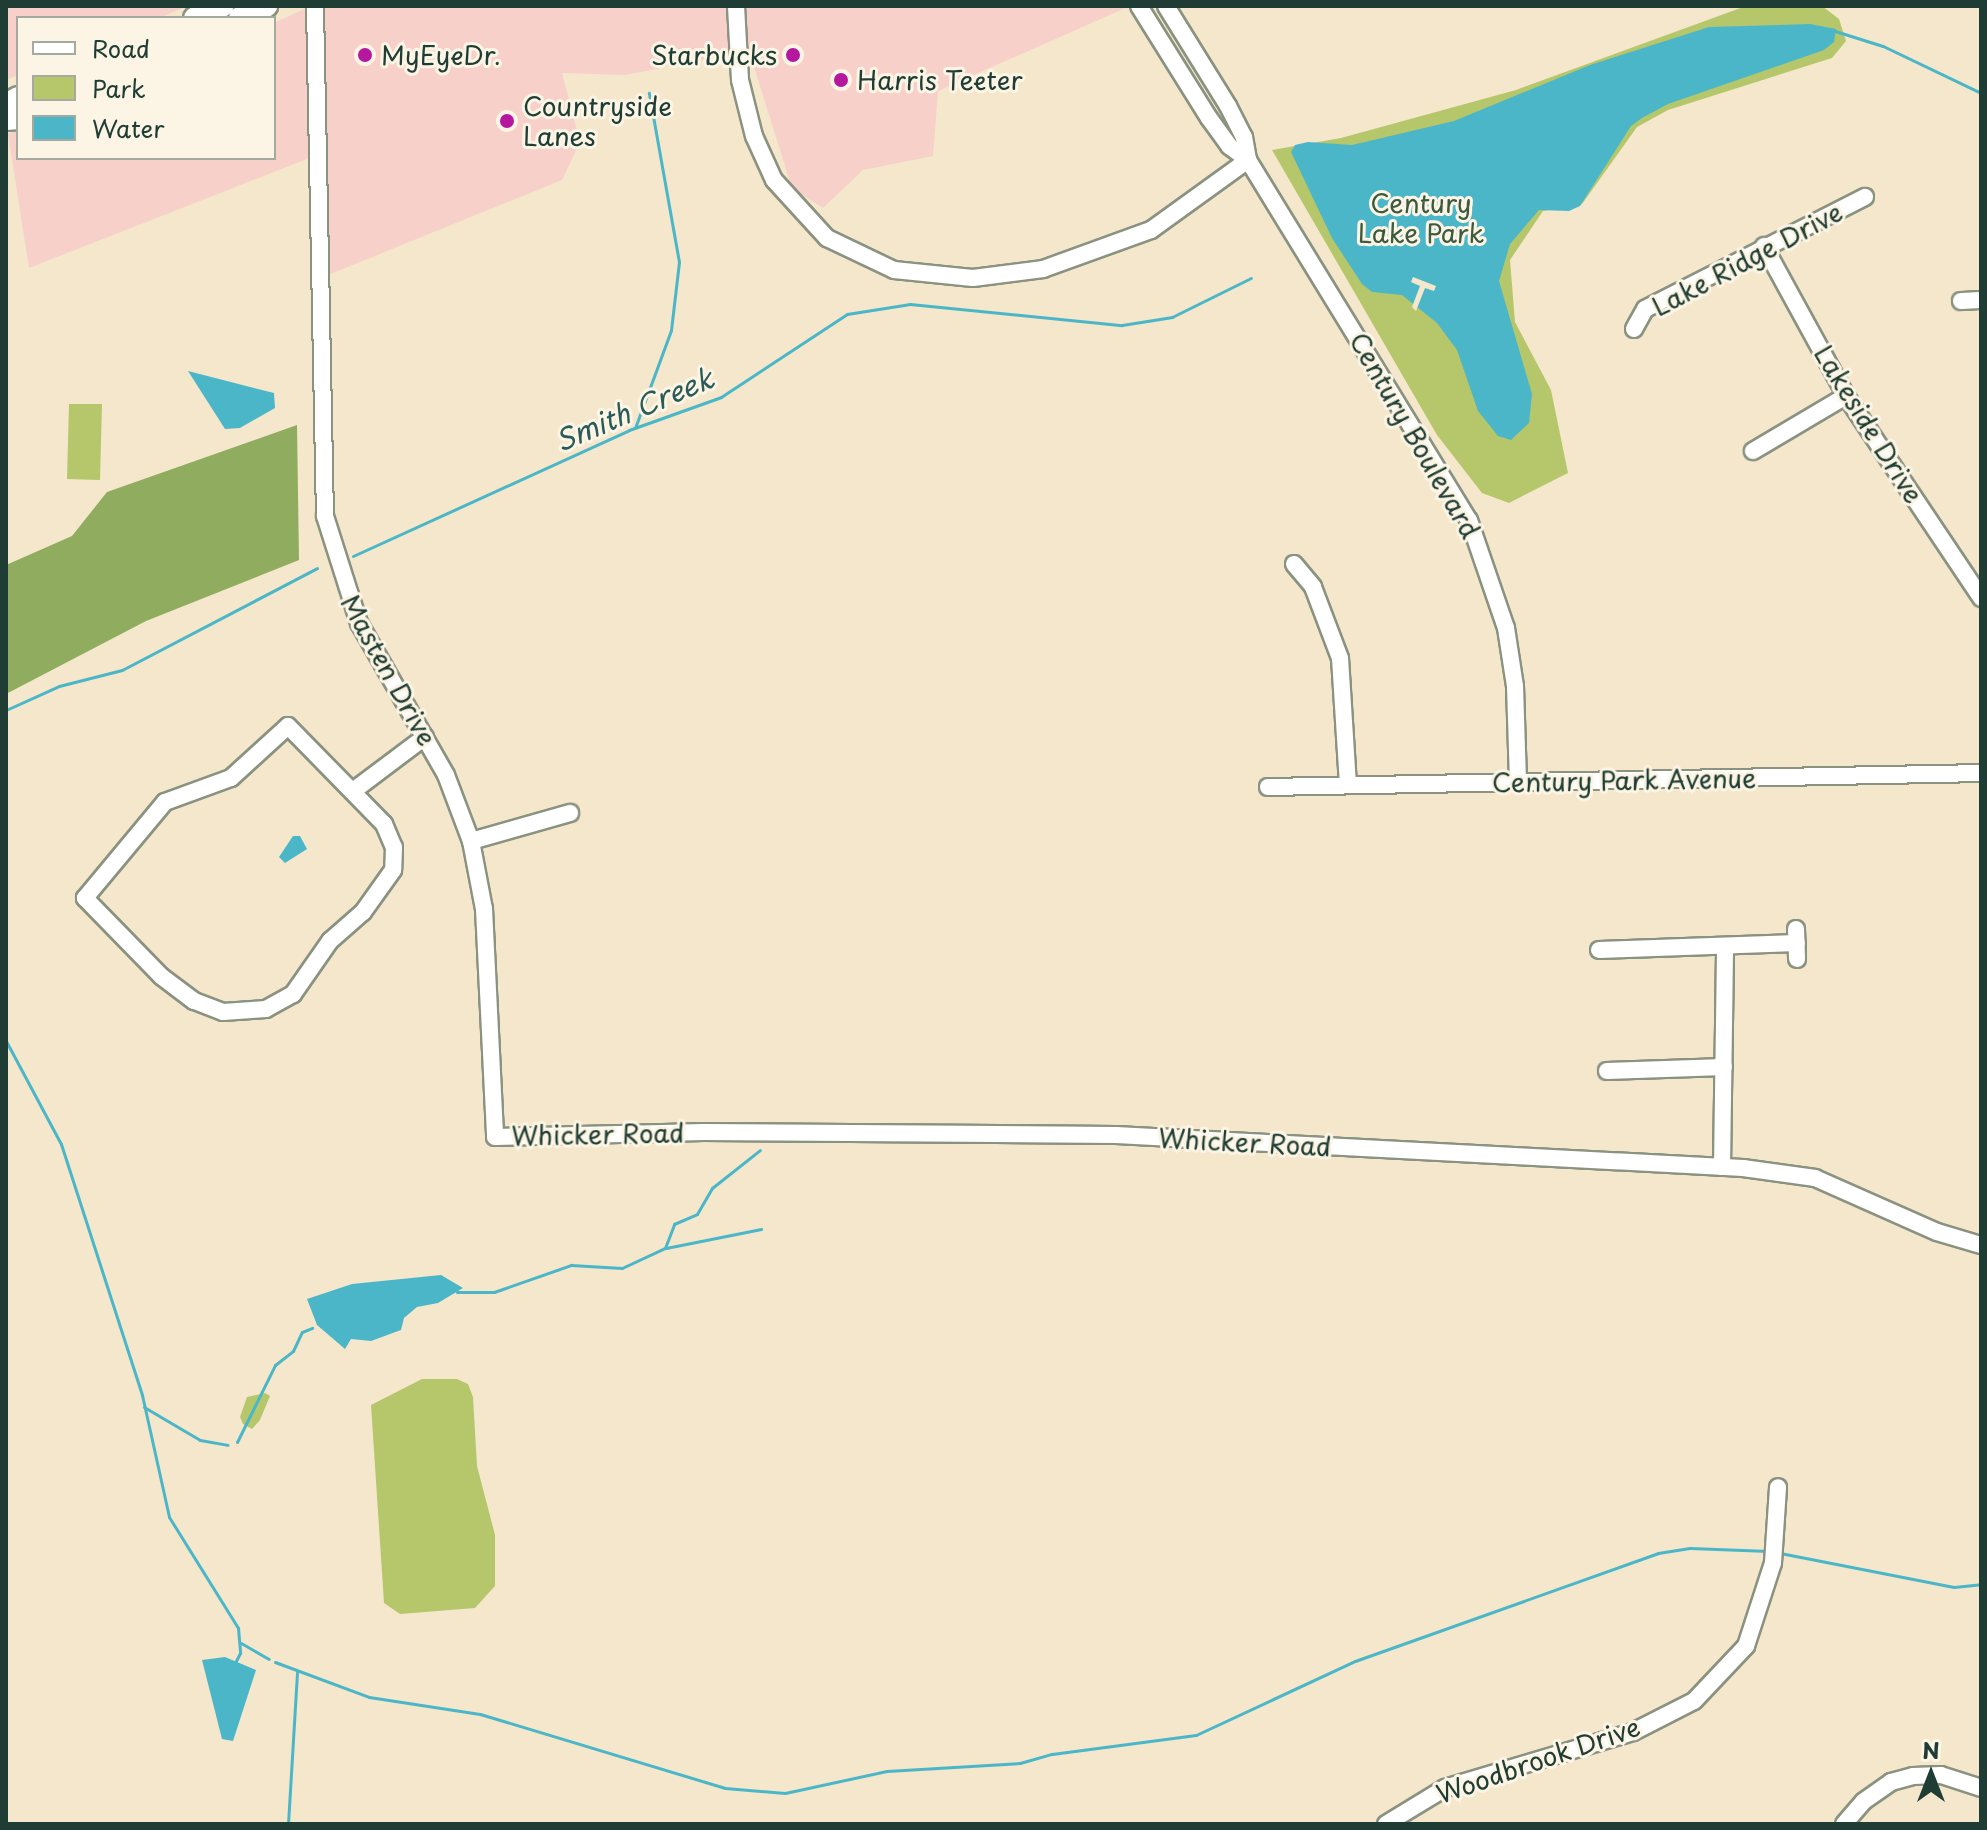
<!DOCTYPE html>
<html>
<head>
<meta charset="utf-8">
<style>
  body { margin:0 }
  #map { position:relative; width:1987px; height:1830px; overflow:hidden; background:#f4e7cc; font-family:"Playpen Sans",sans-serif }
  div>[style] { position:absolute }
  .built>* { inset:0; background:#f7d0ca }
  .green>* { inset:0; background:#b5c76a }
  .forest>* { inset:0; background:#90ac5e }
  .water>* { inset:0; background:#4bb6c8 }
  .pier>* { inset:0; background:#f4e7cc }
  .stream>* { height:3px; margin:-1.5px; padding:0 1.5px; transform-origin:1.5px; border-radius:1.5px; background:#4bb6c8 }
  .roads { filter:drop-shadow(2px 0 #8a9280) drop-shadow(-2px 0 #8a9280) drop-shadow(0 2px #8a9280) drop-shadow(0 -2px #8a9280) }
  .minor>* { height:16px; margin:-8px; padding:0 8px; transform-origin:8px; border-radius:8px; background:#fff }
  .major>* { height:22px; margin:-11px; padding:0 11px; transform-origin:11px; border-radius:11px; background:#fff }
  .dots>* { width:22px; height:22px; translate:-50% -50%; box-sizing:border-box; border:4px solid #fcf5e5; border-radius:50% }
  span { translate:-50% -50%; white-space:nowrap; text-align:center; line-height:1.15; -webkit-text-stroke:6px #fcf5e5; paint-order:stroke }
  .poi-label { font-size:26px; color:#1f3d34 }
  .left { translate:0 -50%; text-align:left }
  .right { translate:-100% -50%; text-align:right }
  .park-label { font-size:26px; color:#3d593f }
  .street-label { font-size:26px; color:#1f3d34 }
  .water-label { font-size:28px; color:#2a5b59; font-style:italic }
  .frame { position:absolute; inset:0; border:8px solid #1f3d34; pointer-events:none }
  .legend { position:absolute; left:16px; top:16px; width:260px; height:144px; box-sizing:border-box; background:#fcf5e5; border:2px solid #a4ab9e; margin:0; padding:10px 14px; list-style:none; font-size:24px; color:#1f3d34 }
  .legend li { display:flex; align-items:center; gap:16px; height:40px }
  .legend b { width:40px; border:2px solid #a4ab9e }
  .north { position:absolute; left:1891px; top:1734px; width:80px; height:80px; -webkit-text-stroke:6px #fcf5e5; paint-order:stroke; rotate:0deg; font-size:22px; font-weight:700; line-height:32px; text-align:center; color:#1f3d34 }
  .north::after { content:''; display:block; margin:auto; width:28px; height:36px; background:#1f3d34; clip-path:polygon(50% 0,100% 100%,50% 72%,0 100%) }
</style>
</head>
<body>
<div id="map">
  <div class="built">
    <i style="clip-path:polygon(6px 6px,188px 6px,159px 18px,18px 18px,18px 75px,6px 80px)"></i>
    <i style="clip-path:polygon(311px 6px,1130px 6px,938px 91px,933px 156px,863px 170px,823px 208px,792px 188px,749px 51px,625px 75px,562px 73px,580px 142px,562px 180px,328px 275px,327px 151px,29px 268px,8px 134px,18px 130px,18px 158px,274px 158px,274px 23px)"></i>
  </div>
  <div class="green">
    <i style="clip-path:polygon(1746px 6px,1822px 6px,1839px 19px,1846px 41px,1832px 58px,1668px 110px,1637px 127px,1582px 204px,1543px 211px,1510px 260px,1515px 322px,1551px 390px,1568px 473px,1509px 503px,1482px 493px,1437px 435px,1272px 150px,1341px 138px,1516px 90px)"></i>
    <i style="clip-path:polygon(69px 404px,102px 404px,100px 480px,67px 479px)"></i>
    <i style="clip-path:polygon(422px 1379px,457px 1379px,468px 1384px,473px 1397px,477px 1466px,495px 1535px,495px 1586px,475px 1608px,400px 1614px,384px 1603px,371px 1405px)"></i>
    <i style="clip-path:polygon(265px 1393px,270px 1396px,260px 1420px,252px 1429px,243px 1424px,240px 1417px,247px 1397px)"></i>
  </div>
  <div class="forest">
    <i style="clip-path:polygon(297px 425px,299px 560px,146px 621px,6px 694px,6px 565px,72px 536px,107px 492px)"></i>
  </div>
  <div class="water">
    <i style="clip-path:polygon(1810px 24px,1836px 29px,1834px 42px,1824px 50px,1668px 104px,1642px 118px,1631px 126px,1580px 206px,1569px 211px,1539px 210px,1510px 244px,1499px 281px,1532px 394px,1529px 423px,1511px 440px,1498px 436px,1478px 411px,1457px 350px,1437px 323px,1402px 295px,1372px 292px,1362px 284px,1332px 238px,1291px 152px,1295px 145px,1308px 142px,1352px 145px,1454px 121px,1590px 65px,1709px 27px)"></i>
    <i style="clip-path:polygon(188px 371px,274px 393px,275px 408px,240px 428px,225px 429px)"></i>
    <i style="clip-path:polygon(293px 836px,300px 836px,307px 849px,285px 863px,279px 857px)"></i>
    <i style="clip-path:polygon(441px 1275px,463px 1288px,438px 1303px,417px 1307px,404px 1318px,401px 1330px,371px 1341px,351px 1339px,345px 1349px,317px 1325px,307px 1299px,352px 1284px)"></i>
    <i style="clip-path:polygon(225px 1657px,256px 1670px,233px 1741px,222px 1739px,202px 1660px)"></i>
  </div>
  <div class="pier">
    <i style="clip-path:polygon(1413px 277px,1436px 286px,1434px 291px,1425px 288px,1416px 311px,1412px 307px,1420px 286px,1411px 282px)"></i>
  </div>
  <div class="stream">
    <i style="left:1835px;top:31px;width:50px;rotate:17.4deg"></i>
    <i style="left:1883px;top:46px;width:109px;rotate:25.6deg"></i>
    <i style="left:635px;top:428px;width:104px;rotate:-69.8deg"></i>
    <i style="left:671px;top:330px;width:68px;rotate:-83.3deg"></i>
    <i style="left:679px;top:262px;width:172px;rotate:-100.1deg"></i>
    <i style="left:353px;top:556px;width:303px;rotate:-24.5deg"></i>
    <i style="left:629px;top:430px;width:98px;rotate:-19.7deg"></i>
    <i style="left:721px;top:397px;width:151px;rotate:-33.4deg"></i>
    <i style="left:847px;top:314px;width:64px;rotate:-9deg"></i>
    <i style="left:910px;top:304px;width:213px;rotate:5.7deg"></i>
    <i style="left:1122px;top:325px;width:51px;rotate:-9.1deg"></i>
    <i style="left:1172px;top:317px;width:88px;rotate:-26.3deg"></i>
    <i style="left:6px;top:710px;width:58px;rotate:-24.4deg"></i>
    <i style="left:59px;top:686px;width:65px;rotate:-14.3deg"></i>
    <i style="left:122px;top:670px;width:220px;rotate:-27.6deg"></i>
    <i style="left:6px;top:1041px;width:117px;rotate:61.9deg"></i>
    <i style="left:61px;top:1144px;width:264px;rotate:72.1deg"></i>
    <i style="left:142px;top:1395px;width:125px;rotate:77.5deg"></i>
    <i style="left:169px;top:1517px;width:131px;rotate:58.1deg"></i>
    <i style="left:238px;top:1628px;width:25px;rotate:85deg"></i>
    <i style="left:240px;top:1653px;width:11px;rotate:117deg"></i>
    <i style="left:666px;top:1248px;width:97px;rotate:-11.3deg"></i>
    <i style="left:457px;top:1292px;width:37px"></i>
    <i style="left:494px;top:1292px;width:82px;rotate:-19.3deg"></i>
    <i style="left:571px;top:1265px;width:51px;rotate:3.4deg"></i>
    <i style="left:622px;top:1268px;width:47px;rotate:-24.9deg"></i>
    <i style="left:665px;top:1248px;width:26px;rotate:-69deg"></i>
    <i style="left:674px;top:1224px;width:25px;rotate:-23deg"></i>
    <i style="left:697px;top:1214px;width:30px;rotate:-60deg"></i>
    <i style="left:712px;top:1188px;width:61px;rotate:-38.4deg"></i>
    <i style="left:144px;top:1407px;width:65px;rotate:30.5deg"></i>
    <i style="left:200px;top:1440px;width:28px;rotate:10deg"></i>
    <i style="left:237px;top:1442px;width:86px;rotate:-63.7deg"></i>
    <i style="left:275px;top:1365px;width:23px;rotate:-38deg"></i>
    <i style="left:293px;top:1351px;width:21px;rotate:-65deg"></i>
    <i style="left:302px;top:1332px;width:11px;rotate:-22deg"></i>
    <i style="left:1780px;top:1553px;width:177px;rotate:11.1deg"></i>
    <i style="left:1954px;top:1587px;width:27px;rotate:-6deg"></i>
    <i style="left:241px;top:1643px;width:32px;rotate:30deg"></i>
    <i style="left:275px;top:1662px;width:100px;rotate:20.4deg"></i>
    <i style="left:369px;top:1697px;width:112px;rotate:8.7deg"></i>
    <i style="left:480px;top:1714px;width:256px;rotate:16.8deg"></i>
    <i style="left:725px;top:1788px;width:60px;rotate:4.8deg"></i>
    <i style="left:785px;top:1793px;width:104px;rotate:-12.2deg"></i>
    <i style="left:887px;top:1771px;width:133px;rotate:-3.4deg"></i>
    <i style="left:1020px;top:1763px;width:33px;rotate:-16deg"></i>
    <i style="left:1052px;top:1754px;width:145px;rotate:-7.5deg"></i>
    <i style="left:1196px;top:1735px;width:175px;rotate:-25deg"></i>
    <i style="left:1355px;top:1661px;width:322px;rotate:-19.6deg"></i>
    <i style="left:1658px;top:1553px;width:32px;rotate:-9deg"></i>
    <i style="left:1690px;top:1548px;width:79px;rotate:2.2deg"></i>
    <i style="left:288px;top:1824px;width:152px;rotate:-86.6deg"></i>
  </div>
  <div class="roads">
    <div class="minor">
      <i style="left:315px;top:6px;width:510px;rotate:88.88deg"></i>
      <i style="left:325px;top:516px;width:112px;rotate:72.4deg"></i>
      <i style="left:359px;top:623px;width:175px;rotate:60.2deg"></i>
      <i style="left:446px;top:775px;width:71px;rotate:69.3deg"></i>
      <i style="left:471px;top:841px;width:69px;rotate:79.2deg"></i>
      <i style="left:484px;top:909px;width:228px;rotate:87.2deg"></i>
      <i style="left:495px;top:1137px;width:209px;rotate:-1.4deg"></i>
      <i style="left:704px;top:1132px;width:412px;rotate:0.4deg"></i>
      <i style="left:1116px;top:1135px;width:628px;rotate:3.01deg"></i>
      <i style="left:1743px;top:1168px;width:73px;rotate:7.9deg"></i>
      <i style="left:1815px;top:1178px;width:133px;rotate:23.9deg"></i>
      <i style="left:1937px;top:1232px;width:46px;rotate:16.5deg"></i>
      <i style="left:736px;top:6px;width:74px;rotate:86.9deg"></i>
      <i style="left:740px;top:80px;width:58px;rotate:76deg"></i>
      <i style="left:754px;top:136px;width:48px;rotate:65.6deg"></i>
      <i style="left:774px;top:180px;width:79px;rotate:47.6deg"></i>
      <i style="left:827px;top:238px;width:74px;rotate:25.5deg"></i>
      <i style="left:894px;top:270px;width:79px;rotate:5.8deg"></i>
      <i style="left:973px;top:278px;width:71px;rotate:-7.3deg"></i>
      <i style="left:1043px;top:269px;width:115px;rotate:-19.9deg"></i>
      <i style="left:1151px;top:230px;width:120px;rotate:-35.8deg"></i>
      <i style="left:1139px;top:6px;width:132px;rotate:58deg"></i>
      <i style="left:1209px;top:118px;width:34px;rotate:54deg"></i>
      <i style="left:1229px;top:146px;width:24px;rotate:36deg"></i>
      <i style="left:1248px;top:160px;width:422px;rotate:58.5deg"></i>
      <i style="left:1469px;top:520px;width:114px;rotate:71.1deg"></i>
      <i style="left:1506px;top:628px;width:59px;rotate:81.2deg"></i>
      <i style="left:1515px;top:686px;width:96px;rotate:88.2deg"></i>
      <i style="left:1166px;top:6px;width:118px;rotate:58.2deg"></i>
      <i style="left:1228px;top:106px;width:35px;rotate:63deg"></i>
      <i style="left:1244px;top:137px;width:23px;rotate:80deg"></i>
      <i style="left:1764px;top:246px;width:171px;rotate:61.3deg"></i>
      <i style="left:1846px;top:396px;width:243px;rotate:56.2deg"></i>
      <i style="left:1961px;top:301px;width:20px;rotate:-3deg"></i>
      <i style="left:1634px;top:329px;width:23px;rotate:-61deg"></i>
      <i style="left:1645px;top:309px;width:247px;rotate:-27deg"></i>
      <i style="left:1753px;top:451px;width:108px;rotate:-30.6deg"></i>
      <i style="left:1294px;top:564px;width:30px;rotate:50deg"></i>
      <i style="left:1313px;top:587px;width:76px;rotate:69.2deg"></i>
      <i style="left:1340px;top:658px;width:127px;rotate:86.4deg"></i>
      <i style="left:288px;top:726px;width:137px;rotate:45.6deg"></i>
      <i style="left:384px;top:824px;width:25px;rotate:67deg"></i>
      <i style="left:394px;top:847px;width:23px;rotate:92deg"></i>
      <i style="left:393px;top:870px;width:52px;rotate:125.5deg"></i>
      <i style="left:363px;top:912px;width:44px;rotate:138.7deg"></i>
      <i style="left:330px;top:941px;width:65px;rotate:124.9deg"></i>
      <i style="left:293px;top:994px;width:31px;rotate:151deg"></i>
      <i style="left:266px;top:1009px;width:43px;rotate:176deg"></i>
      <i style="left:223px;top:1012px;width:31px;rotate:-159deg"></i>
      <i style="left:194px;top:1001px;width:41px;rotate:-142.9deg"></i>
      <i style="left:161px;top:976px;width:109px;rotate:-134.3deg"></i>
      <i style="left:85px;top:898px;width:125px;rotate:-50.2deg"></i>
      <i style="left:165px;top:802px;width:70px;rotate:-20deg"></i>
      <i style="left:231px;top:778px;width:77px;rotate:-42.4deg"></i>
      <i style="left:1268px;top:787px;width:713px;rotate:-1.12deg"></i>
      <i style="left:353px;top:791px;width:90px;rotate:-36.9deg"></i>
      <i style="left:471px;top:841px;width:103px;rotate:-15.8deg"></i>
      <i style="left:1796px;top:929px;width:30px;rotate:88deg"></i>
      <i style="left:1599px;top:950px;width:198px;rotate:-2deg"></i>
      <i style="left:1607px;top:1071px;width:117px;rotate:-2deg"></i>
      <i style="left:1722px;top:1167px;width:221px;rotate:-89.2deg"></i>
      <i style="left:1386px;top:1824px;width:69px;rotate:-31.4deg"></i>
      <i style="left:1445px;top:1788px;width:196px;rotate:-16.6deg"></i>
      <i style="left:1633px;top:1732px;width:68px;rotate:-26.9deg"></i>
      <i style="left:1694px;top:1701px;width:76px;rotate:-46.6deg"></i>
      <i style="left:1746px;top:1646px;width:87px;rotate:-72deg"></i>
      <i style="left:1773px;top:1563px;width:76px;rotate:-86.2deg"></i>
      <i style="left:1844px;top:1824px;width:30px;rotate:-49deg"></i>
      <i style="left:1864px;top:1801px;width:33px;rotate:-35deg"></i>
      <i style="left:1891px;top:1782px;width:23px;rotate:-15deg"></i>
      <i style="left:1913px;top:1776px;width:28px;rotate:-2deg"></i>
      <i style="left:1941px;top:1775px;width:42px;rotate:18deg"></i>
    </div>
    <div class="major">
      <i style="left:195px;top:18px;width:30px;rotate:-24deg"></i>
      <i style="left:240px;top:18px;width:29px;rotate:-25deg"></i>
      <i style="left:6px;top:105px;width:14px;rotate:-30deg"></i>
      <i style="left:6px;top:119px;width:12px;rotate:-5deg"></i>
    </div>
  </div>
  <div class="dots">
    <i style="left:365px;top:55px;background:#b5179e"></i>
    <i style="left:793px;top:55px;background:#b5179e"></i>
    <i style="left:841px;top:80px;background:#b5179e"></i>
    <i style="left:507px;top:121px;background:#b5179e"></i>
  </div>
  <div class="poi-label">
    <span class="left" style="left:381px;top:55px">MyEyeDr.</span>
    <span class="right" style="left:777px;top:55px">Starbucks</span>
    <span class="left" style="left:857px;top:80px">Harris Teeter</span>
    <span class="left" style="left:523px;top:121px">Countryside<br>Lanes</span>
  </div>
  <div class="park-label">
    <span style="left:1421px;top:218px">Century<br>Lake Park</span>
  </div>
  <div class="street-label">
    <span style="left:1747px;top:259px;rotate:-28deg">Lake Ridge Drive</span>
    <span style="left:1869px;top:424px;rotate:58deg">Lakeside Drive</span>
    <span style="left:1415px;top:435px;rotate:60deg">Century Boulevard</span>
    <span style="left:389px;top:670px;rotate:61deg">Masten Drive</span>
    <span style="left:1624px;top:780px;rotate:-1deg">Century Park Avenue</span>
    <span style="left:598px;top:1134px;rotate:-1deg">Whicker Road</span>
    <span style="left:1245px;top:1142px;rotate:3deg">Whicker Road</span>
    <span style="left:1538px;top:1760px;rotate:-19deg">Woodbrook Drive</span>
  </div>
  <div class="water-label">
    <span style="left:634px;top:409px;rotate:-23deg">Smith Creek</span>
  </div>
  <div class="frame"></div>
  <ul class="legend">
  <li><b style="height:10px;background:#fff"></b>Road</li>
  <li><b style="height:22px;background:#b5c76a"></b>Park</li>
  <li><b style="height:22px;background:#4bb6c8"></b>Water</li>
  </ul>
  <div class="north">N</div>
</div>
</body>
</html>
